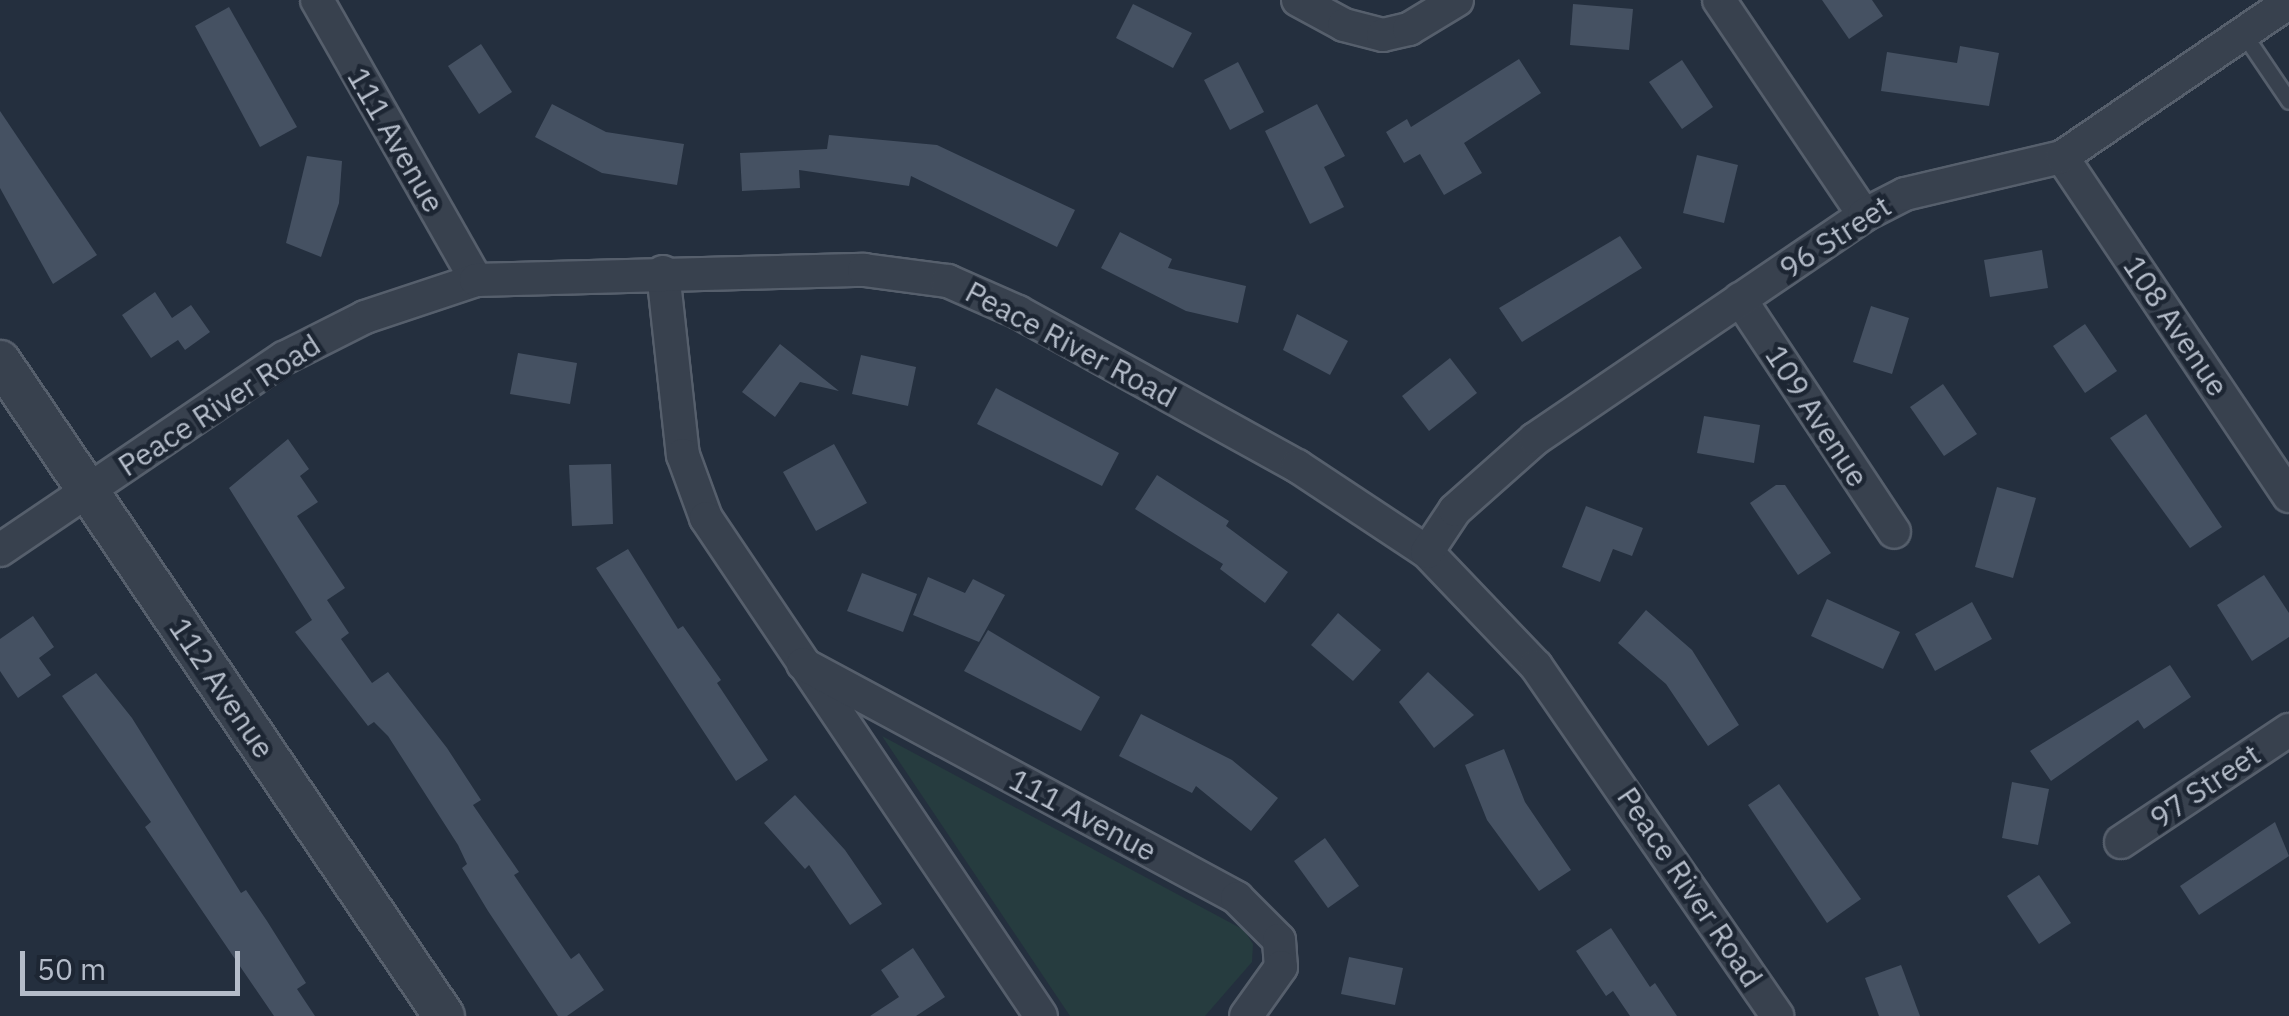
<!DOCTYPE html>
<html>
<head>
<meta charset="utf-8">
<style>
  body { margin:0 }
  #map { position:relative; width:2289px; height:1016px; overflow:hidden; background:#242f3e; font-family:"IBM Plex Sans",sans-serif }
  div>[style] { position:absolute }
  .green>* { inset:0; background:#263c3f }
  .building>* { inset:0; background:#455162 }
  .roads { filter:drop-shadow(2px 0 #565f6c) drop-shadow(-2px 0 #565f6c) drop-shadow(0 2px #565f6c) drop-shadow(0 -2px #565f6c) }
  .service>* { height:15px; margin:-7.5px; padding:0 7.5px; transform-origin:7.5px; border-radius:7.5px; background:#38414e }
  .minor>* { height:32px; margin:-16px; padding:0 16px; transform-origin:16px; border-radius:16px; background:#38414e }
  .tertiary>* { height:40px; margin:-20px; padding:0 20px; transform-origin:20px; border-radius:20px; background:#38414e }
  span { translate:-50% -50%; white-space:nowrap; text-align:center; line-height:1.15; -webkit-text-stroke:9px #1d2633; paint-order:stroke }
  .street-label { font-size:30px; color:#b4bcc9 }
  .scale { position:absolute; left:20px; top:951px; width:220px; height:45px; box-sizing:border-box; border:5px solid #b4bcc9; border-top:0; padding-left:12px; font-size:30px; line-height:35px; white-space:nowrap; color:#b4bcc9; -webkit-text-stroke:8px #1d2633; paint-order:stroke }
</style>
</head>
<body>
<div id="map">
  <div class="green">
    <i style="clip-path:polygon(882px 736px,1244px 930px,1253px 944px,1252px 962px,1205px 1016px,1070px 1016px)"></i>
  </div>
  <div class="building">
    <i style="clip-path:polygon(1822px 0,1872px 0,1883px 16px,1849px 39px)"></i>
    <i style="clip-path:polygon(1133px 4px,1192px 33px,1173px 68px,1116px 38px)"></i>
    <i style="clip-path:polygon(1573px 4px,1633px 9px,1629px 50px,1570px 45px)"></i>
    <i style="clip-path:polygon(229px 7px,297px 127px,260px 147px,195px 26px)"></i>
    <i style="clip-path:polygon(481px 44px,512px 92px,479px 114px,448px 66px)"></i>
    <i style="clip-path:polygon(1960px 46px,1999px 53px,1989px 106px,1881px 91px,1887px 52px,1957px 63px)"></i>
    <i style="clip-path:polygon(1519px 59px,1541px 93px,1464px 143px,1482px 173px,1444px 195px,1420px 154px,1404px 163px,1386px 132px,1407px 119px,1411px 127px)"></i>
    <i style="clip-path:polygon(1682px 60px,1713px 107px,1682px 129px,1649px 82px)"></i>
    <i style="clip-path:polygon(1238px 62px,1264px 112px,1230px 130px,1204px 80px)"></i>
    <i style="clip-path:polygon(552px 104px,606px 132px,684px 144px,677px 185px,602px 173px,535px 137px)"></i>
    <i style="clip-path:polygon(1317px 104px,1345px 156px,1324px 167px,1344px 207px,1310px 224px,1265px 131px)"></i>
    <i style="clip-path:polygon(0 111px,97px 255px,53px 284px,0 188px)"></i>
    <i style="clip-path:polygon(829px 135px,937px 145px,1075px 210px,1057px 247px,911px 176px,909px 186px,799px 170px,800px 188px,742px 191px,740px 153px,827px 149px)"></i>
    <i style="clip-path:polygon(1697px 155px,1738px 165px,1724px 223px,1683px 213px)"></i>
    <i style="clip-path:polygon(307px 156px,342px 161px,339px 203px,321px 257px,286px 243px)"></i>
    <i style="clip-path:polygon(1120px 232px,1172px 259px,1168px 268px,1246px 286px,1238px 323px,1186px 311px,1101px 268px)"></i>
    <i style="clip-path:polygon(1620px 236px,1642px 268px,1522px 342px,1499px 308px)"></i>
    <i style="clip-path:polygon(2042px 250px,2048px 288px,1990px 297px,1984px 260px)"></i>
    <i style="clip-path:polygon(155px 292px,172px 318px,191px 305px,210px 332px,185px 350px,178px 340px,151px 358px,122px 315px)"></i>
    <i style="clip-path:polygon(1871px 306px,1909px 318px,1892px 374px,1853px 362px)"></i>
    <i style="clip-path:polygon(1297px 314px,1348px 341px,1330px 375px,1283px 350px)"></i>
    <i style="clip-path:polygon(2085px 324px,2117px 371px,2085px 393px,2053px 346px)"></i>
    <i style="clip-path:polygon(780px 344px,839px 391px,800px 382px,775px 417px,742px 392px)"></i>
    <i style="clip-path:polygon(518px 353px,577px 363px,570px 404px,510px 394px)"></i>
    <i style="clip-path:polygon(861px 355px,916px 367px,908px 406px,852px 394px)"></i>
    <i style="clip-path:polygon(1450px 358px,1477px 393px,1429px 431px,1402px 396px)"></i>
    <i style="clip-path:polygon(1943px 384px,1977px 434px,1944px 456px,1910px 407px)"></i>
    <i style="clip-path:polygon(996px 388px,1119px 453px,1102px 486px,977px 424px)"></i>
    <i style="clip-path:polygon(2146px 414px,2222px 527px,2190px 548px,2110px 438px)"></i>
    <i style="clip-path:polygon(1704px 416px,1760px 425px,1754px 463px,1697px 453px)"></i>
    <i style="clip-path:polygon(288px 439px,309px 469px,300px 476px,318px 502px,297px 516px,345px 588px,327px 600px,349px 633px,341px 639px,372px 683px,388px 672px,447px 748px,481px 800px,473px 805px,519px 872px,514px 875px,571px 959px,579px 953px,604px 990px,567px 1016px,558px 1016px,488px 911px,462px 868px,467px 864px,458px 845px,388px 736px,374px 722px,368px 726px,295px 632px,312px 620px,229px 488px)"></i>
    <i style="clip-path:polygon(834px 444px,867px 503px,816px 531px,783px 472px)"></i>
    <i style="clip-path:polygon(611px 464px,613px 524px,572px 526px,569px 465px)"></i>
    <i style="clip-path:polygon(1157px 475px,1229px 521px,1226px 526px,1288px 572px,1265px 603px,1220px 569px,1223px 564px,1135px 509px)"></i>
    <i style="clip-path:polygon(1776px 485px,1785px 485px,1831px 553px,1798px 575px,1750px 503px)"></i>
    <i style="clip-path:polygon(1997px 487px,2036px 498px,2013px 578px,1975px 567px)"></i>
    <i style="clip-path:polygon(1586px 506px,1643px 528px,1632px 556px,1613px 549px,1600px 582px,1562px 567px)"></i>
    <i style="clip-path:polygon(628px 549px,678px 629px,683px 626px,721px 680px,717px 683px,768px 760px,736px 781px,596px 568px)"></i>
    <i style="clip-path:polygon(862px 573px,917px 594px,903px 632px,847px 611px)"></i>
    <i style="clip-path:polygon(2264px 575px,2289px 613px,2289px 637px,2252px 661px,2217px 605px)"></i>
    <i style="clip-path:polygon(928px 577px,965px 593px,973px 579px,1005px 595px,979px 642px,913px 615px)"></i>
    <i style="clip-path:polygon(1827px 599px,1900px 632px,1883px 669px,1811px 636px)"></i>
    <i style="clip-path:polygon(1972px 602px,1992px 639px,1935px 671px,1915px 634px)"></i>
    <i style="clip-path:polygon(1646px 610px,1692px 650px,1739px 725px,1708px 746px,1666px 684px,1618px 643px)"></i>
    <i style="clip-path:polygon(1338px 613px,1381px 650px,1353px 681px,1311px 645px)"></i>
    <i style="clip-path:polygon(33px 616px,54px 647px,39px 658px,51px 675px,18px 698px,0 671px,0 639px)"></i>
    <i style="clip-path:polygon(988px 630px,1100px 697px,1081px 731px,964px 671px)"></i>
    <i style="clip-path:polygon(2170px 665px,2191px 697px,2144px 729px,2138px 720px,2051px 781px,2030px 751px)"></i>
    <i style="clip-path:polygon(1428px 672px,1474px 715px,1434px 748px,1399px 702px)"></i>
    <i style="clip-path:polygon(96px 673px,132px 718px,241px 893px,246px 890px,267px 921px,306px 983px,297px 989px,315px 1016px,274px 1016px,145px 827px,151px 822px,62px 696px)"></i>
    <i style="clip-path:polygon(1141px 714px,1232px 760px,1278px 798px,1251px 831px,1196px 786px,1192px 793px,1119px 756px)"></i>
    <i style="clip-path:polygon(1504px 749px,1525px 802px,1571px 870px,1539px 891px,1487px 820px,1465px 765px)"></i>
    <i style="clip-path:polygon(2012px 782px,2049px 789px,2038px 845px,2002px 838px)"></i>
    <i style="clip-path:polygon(1779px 784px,1861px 899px,1827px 923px,1748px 805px)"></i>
    <i style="clip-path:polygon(795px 795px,845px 850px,882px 904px,850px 925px,809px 865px,805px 869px,764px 823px)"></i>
    <i style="clip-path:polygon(2275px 822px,2289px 856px,2199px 915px,2180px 886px)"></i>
    <i style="clip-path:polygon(1325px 838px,1359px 886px,1328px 908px,1294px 861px)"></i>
    <i style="clip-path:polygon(2039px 875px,2071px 923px,2039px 944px,2007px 896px)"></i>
    <i style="clip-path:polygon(1611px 928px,1650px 987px,1655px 983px,1677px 1016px,1630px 1016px,1613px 991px,1606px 996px,1576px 951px)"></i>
    <i style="clip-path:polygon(913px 948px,945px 997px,916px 1016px,870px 1016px,899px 997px,881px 970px)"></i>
    <i style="clip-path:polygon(1349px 957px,1403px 968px,1395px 1005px,1341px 994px)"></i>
    <i style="clip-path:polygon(1901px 965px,1920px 1016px,1879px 1016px,1865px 978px)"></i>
  </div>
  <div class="roads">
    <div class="service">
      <i style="left:2243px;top:33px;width:82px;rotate:55.9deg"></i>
    </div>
    <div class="minor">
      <i style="left:317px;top:0;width:322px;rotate:60.4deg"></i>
      <i style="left:1298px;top:0;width:52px;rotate:28.5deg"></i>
      <i style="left:1344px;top:25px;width:40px;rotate:14.4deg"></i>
      <i style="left:1383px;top:35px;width:27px;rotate:-13deg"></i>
      <i style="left:1409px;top:29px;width:56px;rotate:-31.1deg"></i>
      <i style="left:1719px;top:0;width:259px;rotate:56deg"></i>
      <i style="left:2062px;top:157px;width:408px;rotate:56.2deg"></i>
      <i style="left:663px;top:272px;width:184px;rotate:83.8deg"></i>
      <i style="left:683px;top:455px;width:67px;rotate:69.9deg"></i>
      <i style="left:706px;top:518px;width:600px;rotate:56.07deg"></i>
      <i style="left:1740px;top:299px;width:279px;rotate:56.5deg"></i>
      <i style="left:0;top:550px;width:343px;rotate:-34.1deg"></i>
      <i style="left:284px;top:358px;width:91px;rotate:-26.8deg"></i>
      <i style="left:365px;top:317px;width:117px;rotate:-18.4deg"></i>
      <i style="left:476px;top:280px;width:388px;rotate:-1.5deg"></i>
      <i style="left:864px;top:270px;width:85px;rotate:7.5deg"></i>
      <i style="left:948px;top:281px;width:77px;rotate:23.9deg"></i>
      <i style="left:1018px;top:312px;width:319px;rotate:28.9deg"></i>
      <i style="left:1297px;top:466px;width:156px;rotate:33.5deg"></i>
      <i style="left:1427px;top:552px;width:158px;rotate:46.3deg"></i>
      <i style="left:1536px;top:666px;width:425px;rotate:55.4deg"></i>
      <i style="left:1427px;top:552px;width:50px;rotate:-56.3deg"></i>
      <i style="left:1455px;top:510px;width:107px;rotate:-41.6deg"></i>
      <i style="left:1535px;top:439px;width:398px;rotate:-34.2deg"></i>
      <i style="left:1864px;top:215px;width:46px;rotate:-27.1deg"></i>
      <i style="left:1905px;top:194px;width:161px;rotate:-13.3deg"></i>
      <i style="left:2062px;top:157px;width:275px;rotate:-34.3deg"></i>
      <i style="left:803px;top:664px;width:493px;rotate:28.3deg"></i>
      <i style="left:1237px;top:898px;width:59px;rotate:45deg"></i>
      <i style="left:1279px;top:940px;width:27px;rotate:86deg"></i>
      <i style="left:1281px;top:967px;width:60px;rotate:125.5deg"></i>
      <i style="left:2121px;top:842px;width:202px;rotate:-33.7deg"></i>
    </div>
    <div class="tertiary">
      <i style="left:0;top:361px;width:791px;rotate:55.87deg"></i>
    </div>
  </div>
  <div class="street-label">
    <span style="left:396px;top:140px;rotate:60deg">111 Avenue</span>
    <span style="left:1835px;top:237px;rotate:-33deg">96 Street</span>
    <span style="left:2176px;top:326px;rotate:56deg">108 Avenue</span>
    <span style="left:1071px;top:344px;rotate:28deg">Peace River Road</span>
    <span style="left:219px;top:405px;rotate:-33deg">Peace River Road</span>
    <span style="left:1817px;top:416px;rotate:57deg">109 Avenue</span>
    <span style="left:222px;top:688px;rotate:56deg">112 Avenue</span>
    <span style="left:2205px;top:786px;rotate:-34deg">97 Street</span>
    <span style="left:1083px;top:815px;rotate:28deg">111 Avenue</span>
    <span style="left:1690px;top:887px;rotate:56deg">Peace River Road</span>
  </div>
  <div class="scale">50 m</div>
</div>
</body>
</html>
